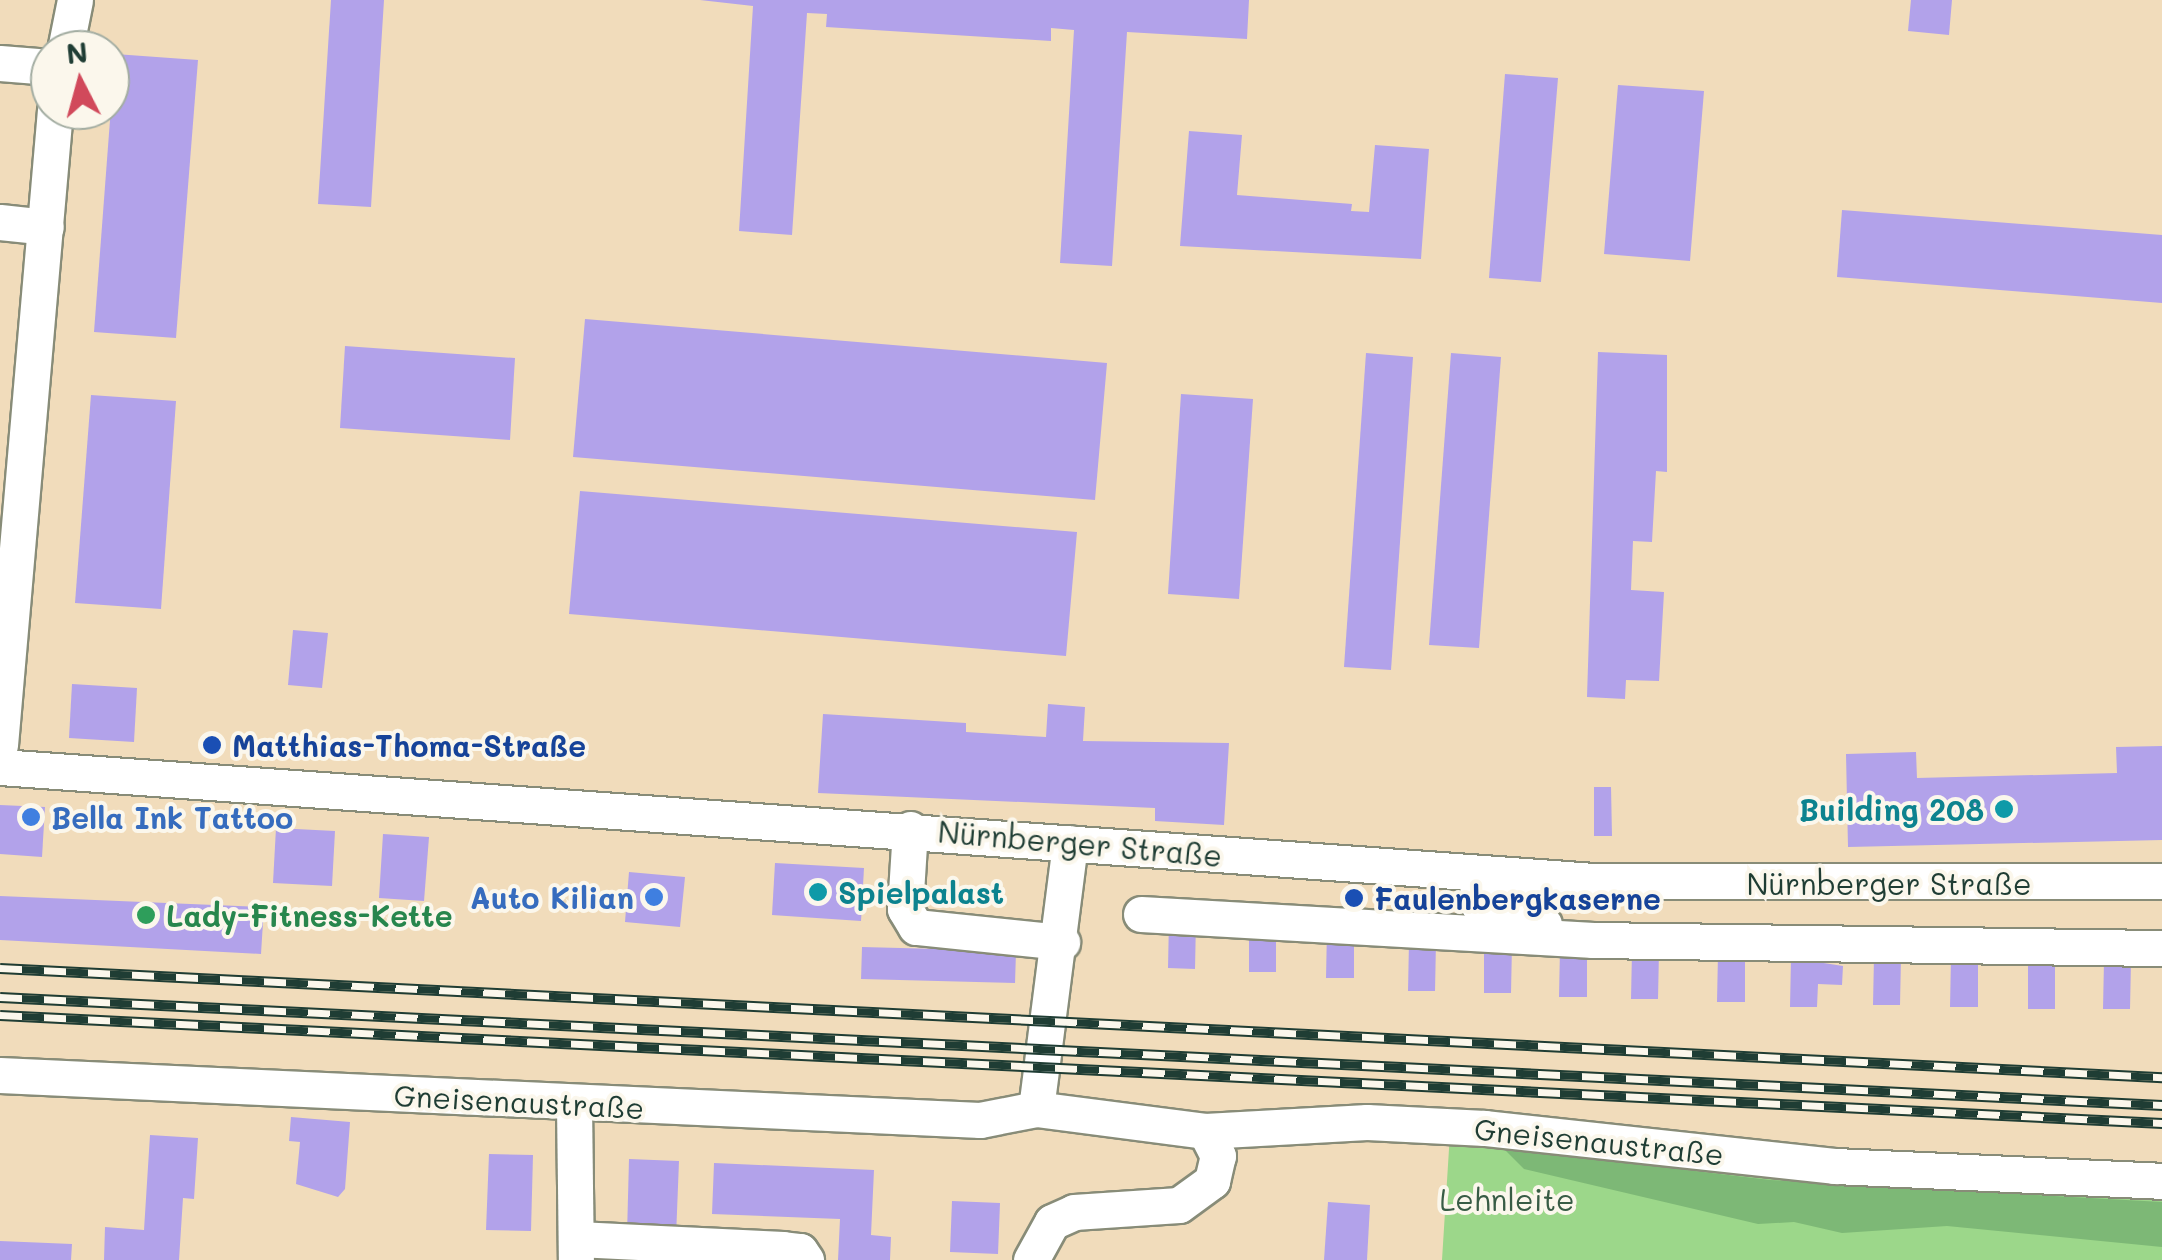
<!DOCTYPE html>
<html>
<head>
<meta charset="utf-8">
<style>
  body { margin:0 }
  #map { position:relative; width:2162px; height:1260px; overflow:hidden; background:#f1dcbb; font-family:Mali,sans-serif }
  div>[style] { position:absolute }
  .green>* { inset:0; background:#9cd78a }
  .forest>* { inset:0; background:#7db876 }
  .building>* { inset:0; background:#b2a2ea }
  .roads { filter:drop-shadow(2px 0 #888c78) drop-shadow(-2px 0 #888c78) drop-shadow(0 2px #888c78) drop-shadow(0 -2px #888c78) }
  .minor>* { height:35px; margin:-17.5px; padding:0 17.5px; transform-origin:17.5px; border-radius:17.5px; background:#fff }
  .rail>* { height:11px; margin-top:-5.5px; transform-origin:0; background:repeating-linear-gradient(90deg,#fbf7ec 0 22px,#1f3d34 0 44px); box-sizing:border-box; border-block:2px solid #1f3d34 }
  .dots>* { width:28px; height:28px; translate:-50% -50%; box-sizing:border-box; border:5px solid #fbf7ec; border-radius:50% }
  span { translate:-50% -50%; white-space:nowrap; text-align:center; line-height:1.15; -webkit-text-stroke:8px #fbf7ec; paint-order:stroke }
  .transit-label { font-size:30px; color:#164399; font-weight:700 }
  .left { translate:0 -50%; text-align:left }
  .culture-label { font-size:30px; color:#0d838f; font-weight:700 }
  .right { translate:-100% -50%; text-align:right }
  .shop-label { font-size:30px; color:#366cbe; font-weight:700 }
  .street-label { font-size:30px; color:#1f3d34 }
  .leisure-label { font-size:30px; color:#27864d; font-weight:700 }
  .park-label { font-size:30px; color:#385c45 }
  .north { position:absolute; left:30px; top:30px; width:100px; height:100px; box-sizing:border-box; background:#fbf7ec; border:2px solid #a3ada2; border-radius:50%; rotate:354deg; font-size:28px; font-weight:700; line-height:40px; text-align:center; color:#1f3d34 }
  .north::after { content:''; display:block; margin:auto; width:35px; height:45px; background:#d1495b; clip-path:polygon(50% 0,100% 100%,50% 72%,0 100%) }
</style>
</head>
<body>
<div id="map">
  <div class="green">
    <i style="clip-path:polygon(1450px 1133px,2162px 1196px,2162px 1260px,1442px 1260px)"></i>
  </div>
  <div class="forest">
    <i style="clip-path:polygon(1503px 1148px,1770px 1180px,2162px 1202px,2162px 1247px,1947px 1226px,1842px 1233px,1794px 1222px,1758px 1224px,1524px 1169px)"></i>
  </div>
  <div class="building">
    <i style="clip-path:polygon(331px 0,384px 0,371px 207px,318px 204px)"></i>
    <i style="clip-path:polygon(700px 0,1249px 0,1247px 39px,1127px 32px,1112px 266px,1060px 263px,1074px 30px,1051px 28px,1051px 41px,826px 27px,827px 14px,807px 13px,792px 235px,739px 231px,753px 6px)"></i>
    <i style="clip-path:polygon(1911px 0,1952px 0,1949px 35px,1908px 31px)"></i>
    <i style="clip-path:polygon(115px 54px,198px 60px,176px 338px,94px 332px)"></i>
    <i style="clip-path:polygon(1505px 74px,1558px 78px,1541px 282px,1489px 278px)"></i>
    <i style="clip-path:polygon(1618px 85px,1704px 91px,1690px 261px,1604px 254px)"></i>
    <i style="clip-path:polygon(1189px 131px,1242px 135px,1237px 195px,1352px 204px,1351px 211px,1369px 212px,1375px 145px,1429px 149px,1421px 259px,1180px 246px)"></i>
    <i style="clip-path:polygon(1842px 210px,2162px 235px,2162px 303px,1837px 277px)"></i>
    <i style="clip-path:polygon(585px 319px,1107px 363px,1095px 500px,573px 457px)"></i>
    <i style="clip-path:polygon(345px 346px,515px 358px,510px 440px,340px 428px)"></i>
    <i style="clip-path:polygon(1598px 352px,1667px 355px,1667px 472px,1656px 471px,1652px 542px,1633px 541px,1631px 590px,1664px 592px,1659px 681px,1626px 680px,1625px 699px,1587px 697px)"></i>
    <i style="clip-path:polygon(1366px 353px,1413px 357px,1391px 670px,1344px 667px)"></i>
    <i style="clip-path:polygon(1451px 353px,1501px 357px,1479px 648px,1429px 645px)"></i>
    <i style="clip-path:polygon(1181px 394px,1253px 399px,1239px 599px,1168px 594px)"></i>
    <i style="clip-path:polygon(91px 395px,176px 401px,161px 609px,75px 603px)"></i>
    <i style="clip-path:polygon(580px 491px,1077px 532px,1066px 656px,569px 614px)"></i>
    <i style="clip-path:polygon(293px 630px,328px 633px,322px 688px,288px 685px)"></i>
    <i style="clip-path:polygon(72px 684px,137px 688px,134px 742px,69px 738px)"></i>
    <i style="clip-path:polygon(1048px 704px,1085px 707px,1083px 741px,1229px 743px,1224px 825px,1155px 821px,1155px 808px,818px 793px,823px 714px,966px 723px,966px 732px,1046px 737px)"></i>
    <i style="clip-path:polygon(2162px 746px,2162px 840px,1848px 847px,1846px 754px,1916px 752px,1917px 778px,2117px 773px,2116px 747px)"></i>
    <i style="clip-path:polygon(1594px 787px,1611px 787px,1612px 836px,1594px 836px)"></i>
    <i style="clip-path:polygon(0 805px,45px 807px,42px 857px,0 854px)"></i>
    <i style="clip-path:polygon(276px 828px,335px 831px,332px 886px,273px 883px)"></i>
    <i style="clip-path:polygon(383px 834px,429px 837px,424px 901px,379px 898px)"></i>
    <i style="clip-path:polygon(775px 863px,864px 868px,861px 921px,772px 915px)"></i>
    <i style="clip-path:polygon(629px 872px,685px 877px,680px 927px,625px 922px)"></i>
    <i style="clip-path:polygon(0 896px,264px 907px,261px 954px,0 940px)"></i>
    <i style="clip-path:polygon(1169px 920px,1196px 920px,1195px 969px,1168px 968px)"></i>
    <i style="clip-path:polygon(1249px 924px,1276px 924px,1276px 972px,1249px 972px)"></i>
    <i style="clip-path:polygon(1327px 929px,1354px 930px,1354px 978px,1326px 978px)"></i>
    <i style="clip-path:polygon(1409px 942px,1436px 942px,1435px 991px,1408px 991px)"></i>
    <i style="clip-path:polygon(1484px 945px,1512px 945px,1511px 993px,1484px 993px)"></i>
    <i style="clip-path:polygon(862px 947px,1016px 951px,1015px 983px,861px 979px)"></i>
    <i style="clip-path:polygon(1560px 949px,1587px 949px,1587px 997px,1559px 997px)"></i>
    <i style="clip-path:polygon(1632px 951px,1659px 951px,1658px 999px,1631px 999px)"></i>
    <i style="clip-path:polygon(1718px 954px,1745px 954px,1745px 1002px,1717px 1002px)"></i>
    <i style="clip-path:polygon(1874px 957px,1901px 957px,1900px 1005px,1873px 1005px)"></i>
    <i style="clip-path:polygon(1791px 958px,1843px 966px,1842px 985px,1818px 984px,1817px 1007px,1790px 1007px)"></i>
    <i style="clip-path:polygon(1951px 958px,1978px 958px,1978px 1007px,1950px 1007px)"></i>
    <i style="clip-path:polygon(2028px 960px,2055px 960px,2055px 1009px,2028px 1009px)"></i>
    <i style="clip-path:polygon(2104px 961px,2131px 961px,2130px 1009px,2103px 1009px)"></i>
    <i style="clip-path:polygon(291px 1117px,350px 1122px,345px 1189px,338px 1197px,296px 1184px,300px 1142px,289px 1141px)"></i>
    <i style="clip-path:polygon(150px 1135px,198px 1138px,194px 1199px,183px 1198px,179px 1260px,104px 1260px,105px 1227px,144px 1230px)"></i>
    <i style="clip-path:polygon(489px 1154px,533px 1155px,531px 1231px,486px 1230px)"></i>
    <i style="clip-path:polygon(629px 1159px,679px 1161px,676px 1237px,627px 1235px)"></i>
    <i style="clip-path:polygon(714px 1163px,874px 1170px,871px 1235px,891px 1237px,890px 1260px,838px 1260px,840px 1219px,712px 1214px)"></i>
    <i style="clip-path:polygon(952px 1201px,1000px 1203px,998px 1254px,950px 1252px)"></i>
    <i style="clip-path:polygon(1328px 1202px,1370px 1205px,1367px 1260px,1324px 1260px)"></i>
    <i style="clip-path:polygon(0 1241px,72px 1244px,71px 1260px,0 1260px)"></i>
  </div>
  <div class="roads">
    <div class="minor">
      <i style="left:65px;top:50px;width:51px;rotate:-78.7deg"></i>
      <i style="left:0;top:63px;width:50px;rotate:4.6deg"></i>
      <i style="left:0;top:222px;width:46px;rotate:6.2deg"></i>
      <i style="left:0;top:745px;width:637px;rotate:-85.05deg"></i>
      <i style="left:0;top:767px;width:1598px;rotate:4.09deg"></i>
      <i style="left:1594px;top:881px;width:568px"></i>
      <i style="left:910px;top:829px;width:80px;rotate:93.6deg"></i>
      <i style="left:905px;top:909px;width:21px;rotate:59deg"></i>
      <i style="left:916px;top:927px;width:147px;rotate:5.9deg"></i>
      <i style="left:1477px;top:874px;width:30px;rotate:88deg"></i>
      <i style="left:1478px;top:904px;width:69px;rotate:16.9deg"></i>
      <i style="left:1141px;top:914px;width:453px;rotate:3.3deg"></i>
      <i style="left:1593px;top:940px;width:569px;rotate:0.81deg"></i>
      <i style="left:0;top:1075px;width:981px;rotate:2.63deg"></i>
      <i style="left:980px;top:1120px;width:57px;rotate:-11.1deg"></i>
      <i style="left:1036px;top:1109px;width:170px;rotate:7.4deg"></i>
      <i style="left:1205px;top:1131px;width:162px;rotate:-3.2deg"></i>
      <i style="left:1367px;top:1122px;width:118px;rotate:2.9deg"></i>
      <i style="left:1485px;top:1128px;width:352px;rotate:6.2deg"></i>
      <i style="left:1835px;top:1166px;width:327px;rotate:2.6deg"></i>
      <i style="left:574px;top:1104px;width:156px;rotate:89.3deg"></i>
      <i style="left:1036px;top:1109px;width:268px;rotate:-82.7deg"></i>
      <i style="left:577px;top:1239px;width:206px;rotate:2.8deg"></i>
      <i style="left:783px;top:1249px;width:17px;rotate:7deg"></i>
      <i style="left:800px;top:1251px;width:11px;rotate:56deg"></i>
      <i style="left:1031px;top:1260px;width:43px;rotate:-61.1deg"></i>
      <i style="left:1052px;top:1222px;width:24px;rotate:-24deg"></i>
      <i style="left:1074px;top:1212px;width:105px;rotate:-3.8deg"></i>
      <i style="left:1179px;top:1205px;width:41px;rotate:-36deg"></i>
      <i style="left:1212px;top:1181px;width:26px;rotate:-77deg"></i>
      <i style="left:1218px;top:1156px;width:28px;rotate:-117deg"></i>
    </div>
  </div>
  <div class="rail">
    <i style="left:0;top:968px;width:2165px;rotate:2.89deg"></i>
    <i style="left:0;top:997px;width:2165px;rotate:2.86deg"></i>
    <i style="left:0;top:1015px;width:2165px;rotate:2.86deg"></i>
  </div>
  <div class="dots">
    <i style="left:212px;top:745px;background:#1a4fb4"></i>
    <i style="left:2004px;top:809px;background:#0f9aa8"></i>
    <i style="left:31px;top:817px;background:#3f7fe0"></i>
    <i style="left:818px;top:892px;background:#0f9aa8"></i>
    <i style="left:654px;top:897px;background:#3f7fe0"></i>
    <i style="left:1354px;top:898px;background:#1a4fb4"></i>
    <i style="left:146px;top:915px;background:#2e9e5b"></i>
  </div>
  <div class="transit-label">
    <span class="left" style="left:232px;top:745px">Matthias-Thoma-Straße</span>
    <span class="left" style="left:1374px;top:898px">Faulenbergkaserne</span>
  </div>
  <div class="culture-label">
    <span class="right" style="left:1984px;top:809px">Building 208</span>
    <span class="left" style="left:838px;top:892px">Spielpalast</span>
  </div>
  <div class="shop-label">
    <span class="left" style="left:51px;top:817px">Bella Ink Tattoo</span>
    <span class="right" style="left:634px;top:897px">Auto Kilian</span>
  </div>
  <div class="street-label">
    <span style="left:1080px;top:843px;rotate:5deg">Nürnberger Straße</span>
    <span style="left:1889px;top:883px">Nürnberger Straße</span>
    <span style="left:519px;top:1101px;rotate:3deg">Gneisenaustraße</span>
    <span style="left:1599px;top:1141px;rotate:6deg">Gneisenaustraße</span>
  </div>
  <div class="leisure-label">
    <span class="left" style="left:166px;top:915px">Lady-Fitness-Kette</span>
  </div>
  <div class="park-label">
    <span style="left:1507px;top:1199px">Lehnleite</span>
  </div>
  <div class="north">N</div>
</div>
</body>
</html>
